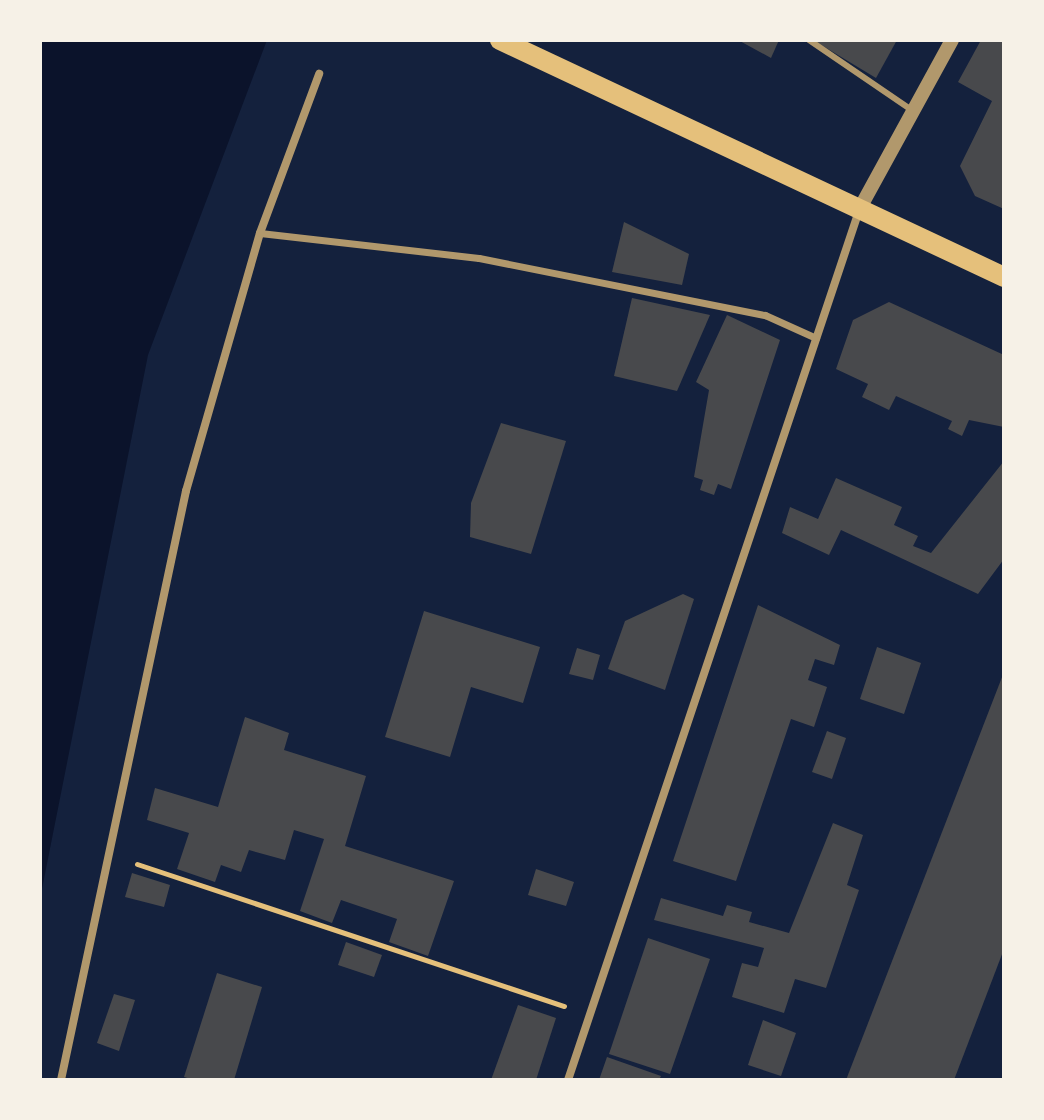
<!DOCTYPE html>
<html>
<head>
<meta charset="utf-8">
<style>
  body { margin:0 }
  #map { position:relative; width:1044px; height:1120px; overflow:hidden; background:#14213d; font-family:"Open Sans",sans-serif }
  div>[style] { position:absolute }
  .water>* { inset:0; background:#0b132b }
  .building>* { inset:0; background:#48494c }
  .path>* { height:5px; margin:-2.5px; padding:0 2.5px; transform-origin:2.5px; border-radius:2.5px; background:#e5c07b }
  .service>* { height:6px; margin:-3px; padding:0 3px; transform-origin:3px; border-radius:3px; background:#b1986c }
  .pedestrian>* { height:7px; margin:-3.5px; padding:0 3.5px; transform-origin:3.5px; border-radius:3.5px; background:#b1986c }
  .minor>* { height:8px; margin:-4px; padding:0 4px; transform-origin:4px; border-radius:4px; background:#b1986c }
  .tertiary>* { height:14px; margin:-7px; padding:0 7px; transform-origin:7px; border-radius:7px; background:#b1986c }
  .primary>* { height:20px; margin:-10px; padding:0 10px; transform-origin:10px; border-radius:10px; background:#e5c07b }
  span { translate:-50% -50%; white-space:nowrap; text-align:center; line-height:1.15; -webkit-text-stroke:6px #f6f1e7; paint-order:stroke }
  .frame { position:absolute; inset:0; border:42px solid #f6f1e7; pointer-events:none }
</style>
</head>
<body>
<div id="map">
  <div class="water">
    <i style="clip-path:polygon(40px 40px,267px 40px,148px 355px,40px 899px)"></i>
  </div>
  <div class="building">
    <i style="clip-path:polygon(738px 40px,779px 40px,771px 58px)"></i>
    <i style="clip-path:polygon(813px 40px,897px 40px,876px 78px)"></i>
    <i style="clip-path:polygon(981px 40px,1004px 40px,1004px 209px,975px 196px,960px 166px,992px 101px,958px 82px)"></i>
    <i style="clip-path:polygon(624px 222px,689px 254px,682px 285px,612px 272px)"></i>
    <i style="clip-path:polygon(632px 298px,710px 315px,677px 391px,614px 376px)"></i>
    <i style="clip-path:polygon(889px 302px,1004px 355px,1004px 427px,969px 420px,962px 436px,948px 429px,952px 421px,896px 396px,889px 410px,862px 397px,868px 384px,836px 369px,853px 320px)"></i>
    <i style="clip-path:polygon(727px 315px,780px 340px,731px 489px,718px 484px,714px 495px,700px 490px,703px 480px,694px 477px,709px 390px,696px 382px)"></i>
    <i style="clip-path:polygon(501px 423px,566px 441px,531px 554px,470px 537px,471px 503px)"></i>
    <i style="clip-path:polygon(1004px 461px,1004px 559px,978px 594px,841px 530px,829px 555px,782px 533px,790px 507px,818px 519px,836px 478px,902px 507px,894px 525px,918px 536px,913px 546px,931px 553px)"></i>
    <i style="clip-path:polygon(683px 594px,694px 599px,665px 690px,608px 669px,625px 621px)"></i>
    <i style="clip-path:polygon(758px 605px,840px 645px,834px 665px,815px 659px,808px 680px,827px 687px,814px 727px,791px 719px,736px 881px,673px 861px)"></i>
    <i style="clip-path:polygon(424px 611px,540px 647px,523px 703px,471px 687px,450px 757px,385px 737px)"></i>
    <i style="clip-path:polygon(877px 647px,921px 663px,904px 714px,860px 699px)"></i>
    <i style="clip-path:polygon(577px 648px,600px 655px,593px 680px,569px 674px)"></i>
    <i style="clip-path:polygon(1004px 672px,1004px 949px,954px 1080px,846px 1080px)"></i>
    <i style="clip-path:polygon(245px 717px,289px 733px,284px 750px,366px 776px,345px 846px,454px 881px,428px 956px,389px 942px,397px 919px,341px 900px,332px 923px,300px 911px,324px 839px,294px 830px,285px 860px,249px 850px,241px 872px,221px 865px,215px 882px,177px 869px,189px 833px,147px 820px,155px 788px,218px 807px)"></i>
    <i style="clip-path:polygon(827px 731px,846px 738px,832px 779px,812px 772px)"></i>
    <i style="clip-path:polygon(833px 823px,863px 835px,847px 885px,859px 890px,826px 988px,795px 979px,784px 1013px,732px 997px,742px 963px,758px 967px,764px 948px,654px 920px,661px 898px,723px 916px,727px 905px,752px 912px,749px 922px,789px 933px)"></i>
    <i style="clip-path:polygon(536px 869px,574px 882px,566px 906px,528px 895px)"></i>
    <i style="clip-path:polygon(132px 873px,170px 885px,164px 907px,125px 897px)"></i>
    <i style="clip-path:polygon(648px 938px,710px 959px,670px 1074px,609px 1054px)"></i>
    <i style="clip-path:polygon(346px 942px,382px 955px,374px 977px,338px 965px)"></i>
    <i style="clip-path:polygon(217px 973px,262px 987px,234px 1080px,194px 1080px,184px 1077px)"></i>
    <i style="clip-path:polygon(114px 994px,135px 1000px,119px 1051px,97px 1043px)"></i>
    <i style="clip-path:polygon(518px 1005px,556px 1018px,536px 1080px,491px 1080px)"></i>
    <i style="clip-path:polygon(763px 1020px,796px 1033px,781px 1076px,748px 1065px)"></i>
    <i style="clip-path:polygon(607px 1057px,661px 1076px,659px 1080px,599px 1080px)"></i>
  </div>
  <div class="path">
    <i style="left:137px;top:864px;width:450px;rotate:18.4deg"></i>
  </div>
  <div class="service">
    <i style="left:809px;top:40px;width:126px;rotate:34.3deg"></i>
  </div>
  <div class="pedestrian">
    <i style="left:260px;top:233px;width:220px;rotate:6.5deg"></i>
    <i style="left:479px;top:258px;width:292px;rotate:11.3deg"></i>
    <i style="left:765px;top:315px;width:56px;rotate:24.3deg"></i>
  </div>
  <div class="minor">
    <i style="left:61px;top:1080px;width:602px;rotate:-78.02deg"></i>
    <i style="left:186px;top:491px;width:268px;rotate:-74deg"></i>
    <i style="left:260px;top:233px;width:170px;rotate:-69.6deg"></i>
    <i style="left:568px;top:1080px;width:920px;rotate:-71.49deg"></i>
  </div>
  <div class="tertiary">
    <i style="left:860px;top:208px;width:192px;rotate:-61.3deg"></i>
  </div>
  <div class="primary">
    <i style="left:500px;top:40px;width:557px;rotate:25.18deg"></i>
  </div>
  <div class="frame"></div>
</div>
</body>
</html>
